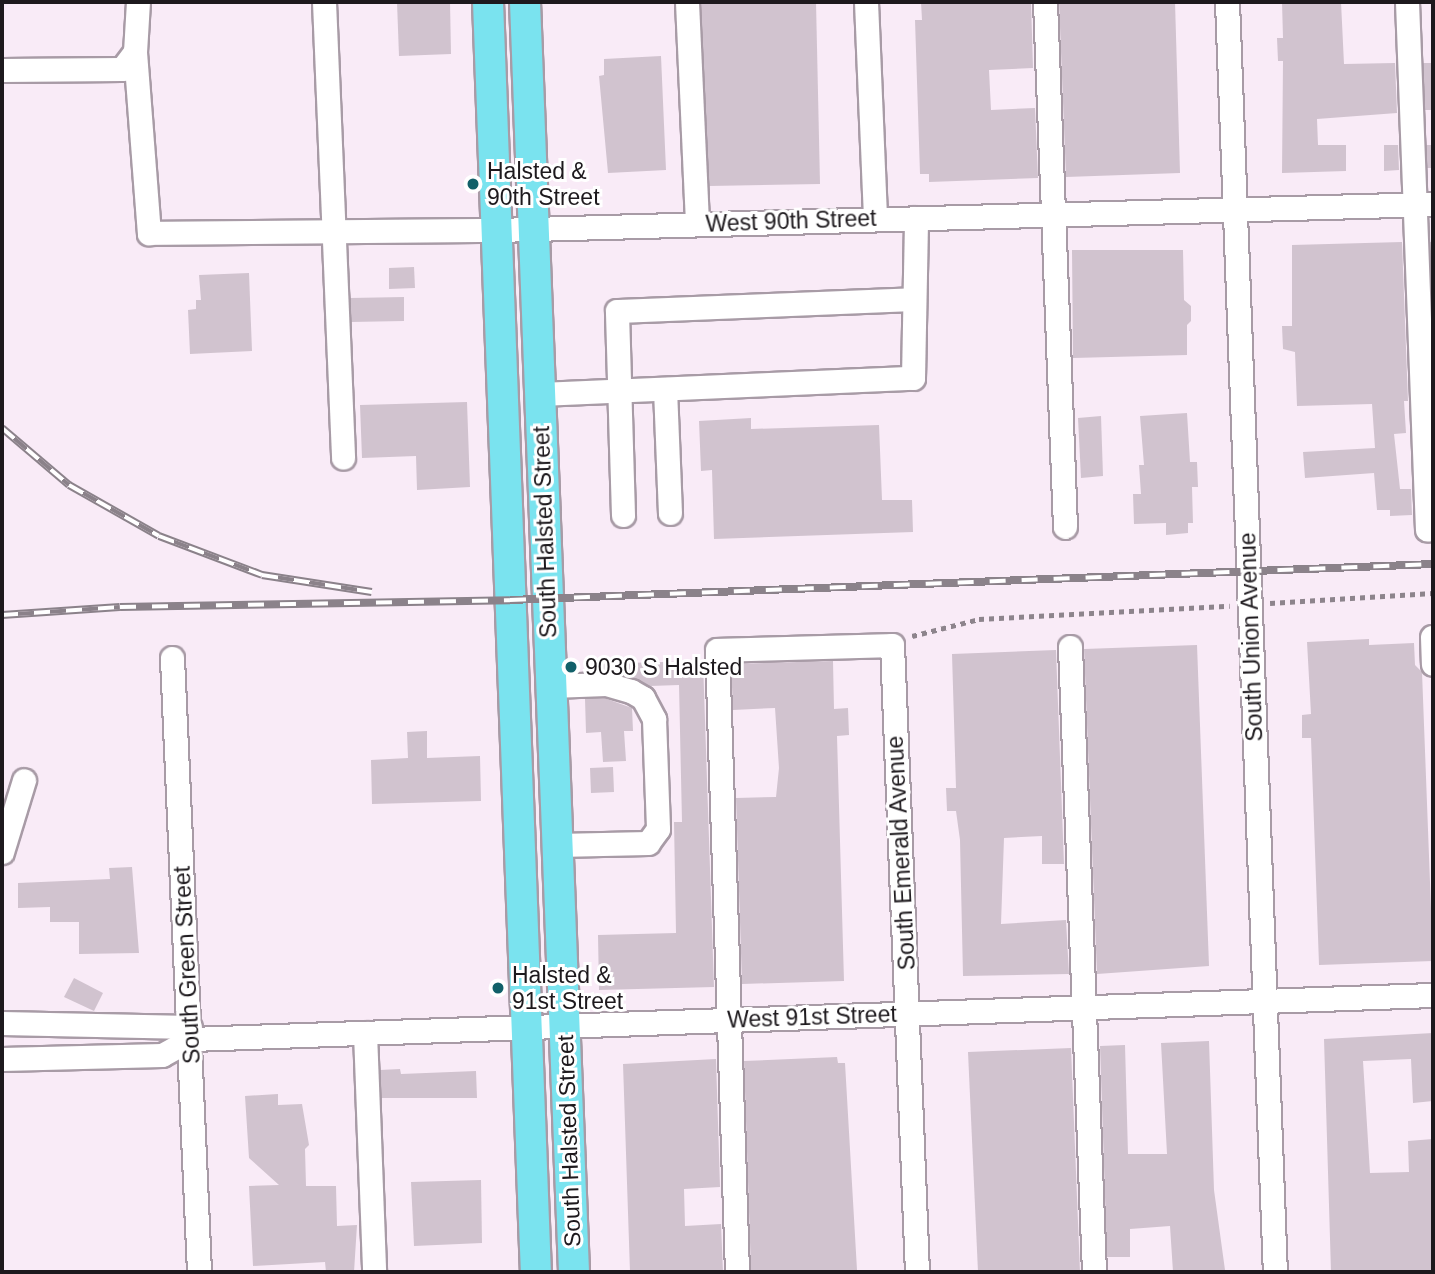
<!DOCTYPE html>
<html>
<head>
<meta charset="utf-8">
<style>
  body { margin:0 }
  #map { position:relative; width:1435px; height:1274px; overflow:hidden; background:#f9ebf7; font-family:Helvetica,sans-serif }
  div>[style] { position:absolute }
  .building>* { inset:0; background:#d1c3cf }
  .path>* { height:4.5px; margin-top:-2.25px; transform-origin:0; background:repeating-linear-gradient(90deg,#8d848c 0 5px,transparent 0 10px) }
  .roads { filter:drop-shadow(2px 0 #a89ba6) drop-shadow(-2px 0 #a89ba6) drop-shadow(0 2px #a89ba6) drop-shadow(0 -2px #a89ba6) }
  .minor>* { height:23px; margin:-11.5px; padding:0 11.5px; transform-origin:11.5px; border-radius:11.5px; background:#fff }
  .major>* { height:30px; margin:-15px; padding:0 15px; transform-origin:15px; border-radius:15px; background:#7ae3ef }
  .rail>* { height:8px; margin-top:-4px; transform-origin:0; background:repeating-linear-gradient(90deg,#fff 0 16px,#8b828a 0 32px); box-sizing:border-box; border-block:2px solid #8b828a }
  .dots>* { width:19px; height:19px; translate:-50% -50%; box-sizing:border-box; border:4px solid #fff; border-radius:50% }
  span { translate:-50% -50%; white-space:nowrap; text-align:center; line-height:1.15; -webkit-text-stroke:6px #fff; paint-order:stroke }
  .poi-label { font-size:23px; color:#1d191d }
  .left { translate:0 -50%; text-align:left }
  .street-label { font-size:23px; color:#1d191d }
  .frame { position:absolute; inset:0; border:4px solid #1d191d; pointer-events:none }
</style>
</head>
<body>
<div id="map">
  <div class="building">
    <i style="clip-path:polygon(397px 2px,450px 2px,451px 54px,399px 56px)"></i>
    <i style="clip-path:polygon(701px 2px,816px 2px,820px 184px,709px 186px)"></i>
    <i style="clip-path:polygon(921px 2px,1031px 2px,1033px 68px,989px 70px,991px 110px,1035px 108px,1038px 178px,929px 182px,929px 174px,920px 174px,915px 20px,922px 20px)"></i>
    <i style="clip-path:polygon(1059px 2px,1175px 2px,1180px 173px,1066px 177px)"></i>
    <i style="clip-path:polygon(1282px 2px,1341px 2px,1344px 64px,1395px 63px,1397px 113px,1317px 119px,1318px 145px,1346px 145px,1346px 171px,1282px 173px,1283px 61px,1278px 61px,1277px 38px,1283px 38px)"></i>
    <i style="clip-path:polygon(661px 56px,666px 170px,608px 173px,599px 76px,604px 75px,604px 59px)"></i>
    <i style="clip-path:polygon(1423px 63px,1433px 63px,1433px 110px,1425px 110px)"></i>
    <i style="clip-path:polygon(1384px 145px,1398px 145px,1399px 170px,1384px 171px)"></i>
    <i style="clip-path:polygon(1426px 145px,1433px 145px,1433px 168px,1427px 168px)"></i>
    <i style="clip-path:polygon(1402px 242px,1408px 401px,1404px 401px,1406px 433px,1394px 434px,1400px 489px,1411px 489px,1412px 515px,1390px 516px,1390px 510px,1377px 510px,1374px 473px,1305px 478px,1303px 452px,1375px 448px,1372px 404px,1297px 406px,1295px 352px,1283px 349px,1282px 326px,1292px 326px,1292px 245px)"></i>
    <i style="clip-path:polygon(1430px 242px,1433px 242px,1433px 325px)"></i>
    <i style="clip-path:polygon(1072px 250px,1183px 250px,1184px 300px,1191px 306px,1191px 321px,1187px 325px,1187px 355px,1073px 358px)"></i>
    <i style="clip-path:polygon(414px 267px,415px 288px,389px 289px,389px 268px)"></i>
    <i style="clip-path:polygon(249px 273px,252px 351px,190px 354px,188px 310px,196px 309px,196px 300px,201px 300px,199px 275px)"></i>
    <i style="clip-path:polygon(404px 297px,404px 321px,351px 322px,350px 298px)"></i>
    <i style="clip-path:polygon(467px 402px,470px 487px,417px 490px,416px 456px,362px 458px,360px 405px)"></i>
    <i style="clip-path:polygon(1187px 413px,1190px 462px,1197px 462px,1198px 487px,1192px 487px,1193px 523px,1188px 523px,1188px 533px,1166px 535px,1166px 523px,1134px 524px,1133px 494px,1141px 494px,1139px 465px,1144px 465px,1140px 416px)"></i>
    <i style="clip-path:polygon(1101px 416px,1103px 476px,1081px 478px,1078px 418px)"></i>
    <i style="clip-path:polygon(751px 418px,751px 429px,879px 425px,882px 500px,912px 500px,913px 532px,714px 539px,712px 470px,701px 471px,699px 421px)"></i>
    <i style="clip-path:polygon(1369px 639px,1369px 645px,1414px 643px,1415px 665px,1422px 672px,1433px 961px,1319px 965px,1311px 738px,1302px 738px,1302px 715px,1311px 714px,1307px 642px)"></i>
    <i style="clip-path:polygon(1197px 645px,1209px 966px,1097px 974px,1084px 649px)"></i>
    <i style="clip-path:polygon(1056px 650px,1064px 864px,1042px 864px,1042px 836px,1004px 838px,1001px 924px,1066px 920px,1069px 974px,963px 976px,960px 840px,956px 811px,947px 811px,946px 788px,956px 788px,952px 654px)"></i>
    <i style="clip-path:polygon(703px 661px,714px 987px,599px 990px,598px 935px,676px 933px,674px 822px,682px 822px,679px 685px,650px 686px,610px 671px,586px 671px,586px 664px)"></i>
    <i style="clip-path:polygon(833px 661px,834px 709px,848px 708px,849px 735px,837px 736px,844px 981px,742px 984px,736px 798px,776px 797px,779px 768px,775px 708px,733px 710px,731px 664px)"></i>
    <i style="clip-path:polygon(604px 698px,632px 708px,633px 731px,624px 731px,626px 761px,603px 762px,601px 732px,586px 733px,585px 699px)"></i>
    <i style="clip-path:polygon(427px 731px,427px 758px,480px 756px,481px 801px,372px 804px,371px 760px,408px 758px,407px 732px)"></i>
    <i style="clip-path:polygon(613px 767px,614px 792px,591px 793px,590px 768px)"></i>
    <i style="clip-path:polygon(132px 867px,139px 953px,79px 954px,79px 922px,50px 922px,50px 907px,18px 908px,18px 883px,110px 879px,109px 868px)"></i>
    <i style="clip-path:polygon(74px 978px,103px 993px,94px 1011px,64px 997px)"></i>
    <i style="clip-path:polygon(1433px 1033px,1433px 1101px,1413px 1103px,1411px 1059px,1363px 1061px,1370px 1173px,1409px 1172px,1408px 1141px,1433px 1139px,1433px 1272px,1331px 1272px,1324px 1039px)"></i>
    <i style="clip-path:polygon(1209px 1041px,1214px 1190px,1225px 1270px,1173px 1272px,1170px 1226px,1130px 1229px,1130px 1257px,1107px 1257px,1100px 1046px,1125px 1045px,1128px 1154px,1167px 1154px,1161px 1043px)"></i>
    <i style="clip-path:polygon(1071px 1048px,1080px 1272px,978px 1272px,968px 1052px)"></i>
    <i style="clip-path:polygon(837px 1057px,838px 1063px,845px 1063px,857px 1270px,751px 1272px,744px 1061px)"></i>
    <i style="clip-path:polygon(716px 1059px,720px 1187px,684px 1189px,685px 1226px,721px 1224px,723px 1272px,630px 1272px,623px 1064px)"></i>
    <i style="clip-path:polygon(400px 1069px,401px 1074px,476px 1071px,477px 1098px,381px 1098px,380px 1070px)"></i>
    <i style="clip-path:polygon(278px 1094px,278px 1105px,302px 1104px,309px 1145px,305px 1149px,306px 1186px,336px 1186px,337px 1226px,357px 1225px,354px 1272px,326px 1272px,325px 1262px,253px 1266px,249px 1186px,279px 1185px,249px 1158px,245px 1096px)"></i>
    <i style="clip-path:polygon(481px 1180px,482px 1243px,414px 1246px,411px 1182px)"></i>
  </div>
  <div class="path">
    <i style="left:1270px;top:603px;width:163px;rotate:-3.5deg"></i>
    <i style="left:912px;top:636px;width:69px;rotate:-14.2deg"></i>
    <i style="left:979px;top:619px;width:251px;rotate:-3deg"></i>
  </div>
  <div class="roads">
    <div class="minor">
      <i style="left:324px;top:2px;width:456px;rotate:87.6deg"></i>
      <i style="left:687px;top:2px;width:222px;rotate:87.4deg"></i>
      <i style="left:866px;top:2px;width:217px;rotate:87.6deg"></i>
      <i style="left:1045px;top:2px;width:525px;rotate:87.82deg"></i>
      <i style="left:1227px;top:2px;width:1271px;rotate:87.84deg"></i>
      <i style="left:1407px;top:2px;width:528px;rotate:87.83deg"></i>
      <i style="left:135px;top:52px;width:182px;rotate:85.6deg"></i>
      <i style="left:149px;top:233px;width:347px;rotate:-0.5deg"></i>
      <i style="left:496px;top:230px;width:937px;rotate:-1.59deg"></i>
      <i style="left:2px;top:70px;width:120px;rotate:-0.5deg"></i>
      <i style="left:122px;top:69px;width:21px;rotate:-53deg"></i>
      <i style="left:135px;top:52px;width:50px;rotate:-86.6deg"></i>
      <i style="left:665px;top:389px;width:124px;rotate:87.7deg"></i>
      <i style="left:540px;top:394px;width:373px;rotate:-2.5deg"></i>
      <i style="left:913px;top:378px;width:160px;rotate:-88.9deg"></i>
      <i style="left:623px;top:515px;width:204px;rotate:-91.7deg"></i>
      <i style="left:617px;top:311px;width:297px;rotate:-2.3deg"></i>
      <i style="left:1432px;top:637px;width:27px;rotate:88deg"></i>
      <i style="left:1070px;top:647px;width:625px;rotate:87.8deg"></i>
      <i style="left:172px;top:658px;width:615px;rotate:87.48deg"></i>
      <i style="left:551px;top:686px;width:55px;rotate:-2.1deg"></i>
      <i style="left:606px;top:684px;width:26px;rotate:16deg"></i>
      <i style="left:631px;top:691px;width:14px;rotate:30deg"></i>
      <i style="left:643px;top:698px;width:24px;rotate:62deg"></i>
      <i style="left:654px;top:719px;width:110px;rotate:87.9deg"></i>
      <i style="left:658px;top:829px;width:17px;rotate:126deg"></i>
      <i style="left:648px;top:843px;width:91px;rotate:178.7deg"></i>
      <i style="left:2px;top:852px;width:75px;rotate:-73deg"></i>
      <i style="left:2px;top:1023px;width:188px;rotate:1.2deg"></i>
      <i style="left:365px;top:1033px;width:239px;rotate:87.8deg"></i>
      <i style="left:2px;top:1059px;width:160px;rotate:-1.4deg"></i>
      <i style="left:162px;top:1055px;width:33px;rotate:-29deg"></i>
      <i style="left:191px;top:1039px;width:1243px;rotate:-2.03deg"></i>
      <i style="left:737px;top:1272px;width:622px;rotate:-91.84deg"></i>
      <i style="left:717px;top:650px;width:175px;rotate:-1.6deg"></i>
      <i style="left:892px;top:645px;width:627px;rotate:87.72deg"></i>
    </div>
    <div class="major">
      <i style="left:488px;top:2px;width:1271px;rotate:87.84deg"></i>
      <i style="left:525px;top:2px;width:1271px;rotate:87.79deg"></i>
    </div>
  </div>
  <div class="rail">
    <i style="left:2px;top:428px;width:88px;rotate:40.4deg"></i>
    <i style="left:69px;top:485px;width:103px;rotate:29.5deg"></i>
    <i style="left:159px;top:536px;width:110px;rotate:20.7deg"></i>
    <i style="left:262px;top:575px;width:111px;rotate:8.8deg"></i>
    <i style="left:2px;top:615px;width:118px;rotate:-3.9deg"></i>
    <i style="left:120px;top:607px;width:390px;rotate:-1deg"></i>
    <i style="left:510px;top:600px;width:924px;rotate:-2.23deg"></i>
  </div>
  <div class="dots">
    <i style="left:473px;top:184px;background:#116069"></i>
    <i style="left:571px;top:667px;background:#116069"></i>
    <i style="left:498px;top:988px;background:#116069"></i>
  </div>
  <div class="poi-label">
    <span class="left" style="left:487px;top:184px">Halsted &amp;<br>90th Street</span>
    <span class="left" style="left:585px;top:667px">9030 S Halsted</span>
    <span class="left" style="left:512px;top:988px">Halsted &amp;<br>91st Street</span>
  </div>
  <div class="street-label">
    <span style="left:791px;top:221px;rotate:-2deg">West 90th Street</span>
    <span style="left:545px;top:532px;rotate:-92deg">South Halsted Street</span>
    <span style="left:1251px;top:637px;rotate:-92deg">South Union Avenue</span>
    <span style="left:901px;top:853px;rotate:-93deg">South Emerald Avenue</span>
    <span style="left:187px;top:965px;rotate:-93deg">South Green Street</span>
    <span style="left:812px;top:1017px;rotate:-2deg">West 91st Street</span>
    <span style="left:569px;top:1141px;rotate:-92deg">South Halsted Street</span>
  </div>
  <div class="frame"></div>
</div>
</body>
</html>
